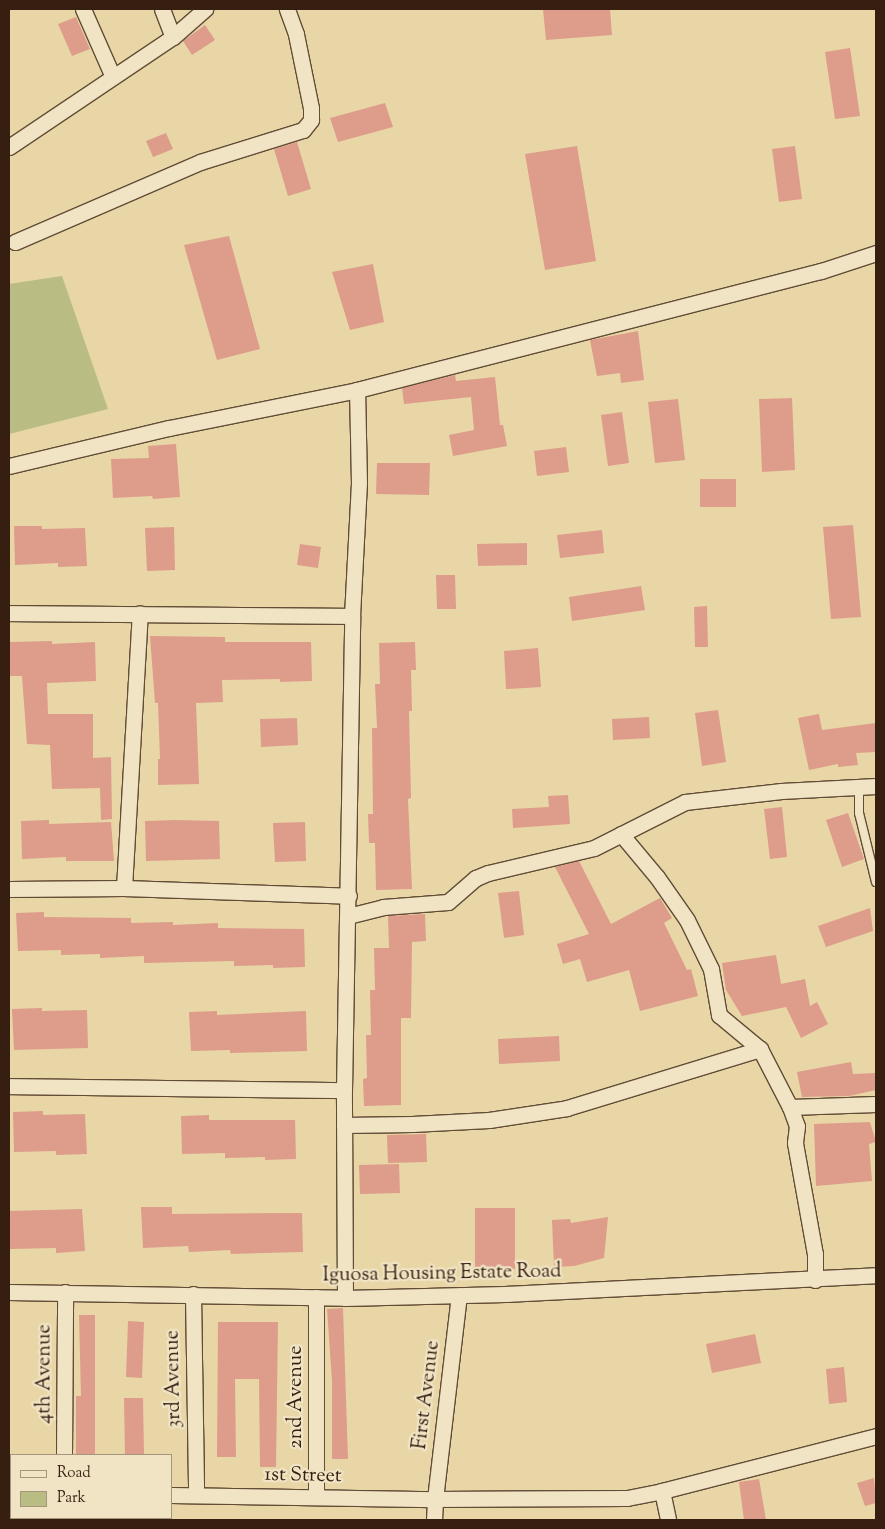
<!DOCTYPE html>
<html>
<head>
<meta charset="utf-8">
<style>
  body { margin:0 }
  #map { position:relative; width:885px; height:1529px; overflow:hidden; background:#e8d6a6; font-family:"Sorts Mill Goudy",serif }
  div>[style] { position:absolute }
  .green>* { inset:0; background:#b9bd84 }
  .building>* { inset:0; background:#de9c8a }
  .roads { filter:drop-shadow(1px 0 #624c36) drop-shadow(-1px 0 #624c36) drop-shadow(0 1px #624c36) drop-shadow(0 -1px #624c36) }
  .service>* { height:8px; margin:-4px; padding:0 4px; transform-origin:4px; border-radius:4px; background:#f0e4c5 }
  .minor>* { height:15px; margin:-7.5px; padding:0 7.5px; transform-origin:7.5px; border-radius:7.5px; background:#f0e4c5 }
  span { translate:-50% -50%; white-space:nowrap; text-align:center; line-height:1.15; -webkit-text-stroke:4.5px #f0e4c5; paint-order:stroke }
  .street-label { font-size:20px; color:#361e10 }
  .frame { position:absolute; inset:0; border:10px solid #361e10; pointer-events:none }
  .legend { position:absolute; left:10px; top:1454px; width:162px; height:65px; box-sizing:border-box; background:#f0e4c5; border:1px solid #a6957d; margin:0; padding:6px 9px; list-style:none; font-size:15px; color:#361e10 }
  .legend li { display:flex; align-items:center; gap:10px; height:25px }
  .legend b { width:25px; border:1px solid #a6957d }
</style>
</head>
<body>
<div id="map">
  <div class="green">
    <i style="clip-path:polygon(62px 276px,108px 409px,9px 434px,9px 284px)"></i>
  </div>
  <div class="building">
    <i style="clip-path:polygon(543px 9px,610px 9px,612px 35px,546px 40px)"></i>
    <i style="clip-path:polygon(76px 17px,90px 49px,72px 56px,58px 24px)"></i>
    <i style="clip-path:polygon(205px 25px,215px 40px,192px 55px,183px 41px)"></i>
    <i style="clip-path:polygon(850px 48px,860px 116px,835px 119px,825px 52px)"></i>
    <i style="clip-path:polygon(385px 103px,393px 127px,338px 142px,330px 118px)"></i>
    <i style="clip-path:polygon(166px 133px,173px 149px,153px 157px,146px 141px)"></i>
    <i style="clip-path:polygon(297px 142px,311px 189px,288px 196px,274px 149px)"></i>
    <i style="clip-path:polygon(577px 146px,596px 261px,545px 270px,525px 154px)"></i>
    <i style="clip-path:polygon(795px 146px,802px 199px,779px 202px,772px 149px)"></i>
    <i style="clip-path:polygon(229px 236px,260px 349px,217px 360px,184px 245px)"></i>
    <i style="clip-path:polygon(373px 264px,384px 322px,350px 330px,332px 272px)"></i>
    <i style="clip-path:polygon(638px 331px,644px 380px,621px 383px,620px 373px,597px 376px,590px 340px)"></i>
    <i style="clip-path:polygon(455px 375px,456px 381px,495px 377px,500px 425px,503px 425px,507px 446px,453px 456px,449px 435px,474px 430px,471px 397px,404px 404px,402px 388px)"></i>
    <i style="clip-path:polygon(792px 398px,795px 470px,762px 472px,759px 399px)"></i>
    <i style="clip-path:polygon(678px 399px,685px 460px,655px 463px,648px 402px)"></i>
    <i style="clip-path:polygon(622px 412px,629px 463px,608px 466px,601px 415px)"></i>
    <i style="clip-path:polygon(176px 444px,180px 497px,153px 499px,152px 496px,113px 498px,111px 459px,149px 458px,148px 446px)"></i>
    <i style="clip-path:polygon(566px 447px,569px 472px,537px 476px,534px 451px)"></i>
    <i style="clip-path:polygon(377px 463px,430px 463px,429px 495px,376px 494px)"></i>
    <i style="clip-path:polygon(700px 479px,736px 479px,736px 507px,700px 507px)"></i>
    <i style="clip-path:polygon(853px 525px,861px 617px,831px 619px,823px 527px)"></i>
    <i style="clip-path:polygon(14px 526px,42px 526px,42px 529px,85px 528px,87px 566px,58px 567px,58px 563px,15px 565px)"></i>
    <i style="clip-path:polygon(174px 527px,175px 570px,147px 571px,145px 528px)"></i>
    <i style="clip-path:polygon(602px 530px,604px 553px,560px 558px,557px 535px)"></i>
    <i style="clip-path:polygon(527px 543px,527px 565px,478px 566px,477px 544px)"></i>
    <i style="clip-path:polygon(300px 544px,321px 547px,318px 568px,297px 565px)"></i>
    <i style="clip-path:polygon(436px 575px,455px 575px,456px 609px,437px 609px)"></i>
    <i style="clip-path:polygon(641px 586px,645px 610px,572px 621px,569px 597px)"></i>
    <i style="clip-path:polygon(707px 606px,708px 647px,695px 647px,694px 607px)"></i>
    <i style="clip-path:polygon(150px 636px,225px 637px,225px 642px,311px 642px,312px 681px,280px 682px,280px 679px,222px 680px,223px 702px,196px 703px,199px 784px,158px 785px,158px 759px,160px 759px,158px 703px,155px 703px)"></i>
    <i style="clip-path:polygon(52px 641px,52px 644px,95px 642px,96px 681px,47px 683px,48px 714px,93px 714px,93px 758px,111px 757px,112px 819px,101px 820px,100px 788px,52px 789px,50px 745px,27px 744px,22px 676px,9px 676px,9px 642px)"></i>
    <i style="clip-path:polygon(415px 642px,416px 670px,411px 670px,412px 711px,409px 711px,411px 798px,408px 799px,412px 889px,376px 890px,375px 843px,369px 843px,368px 814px,373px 814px,372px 728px,377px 728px,375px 684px,380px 684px,379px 643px)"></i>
    <i style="clip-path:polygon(538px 648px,541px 687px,506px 689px,504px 651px)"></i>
    <i style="clip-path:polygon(718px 710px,726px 762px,702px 766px,695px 713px)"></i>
    <i style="clip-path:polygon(819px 714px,822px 730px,876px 723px,876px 752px,856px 753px,858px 765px,838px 767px,838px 764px,809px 770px,798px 718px)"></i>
    <i style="clip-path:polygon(649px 717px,650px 738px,613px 740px,612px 719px)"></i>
    <i style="clip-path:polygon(297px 718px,298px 745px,261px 747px,260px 719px)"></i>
    <i style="clip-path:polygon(568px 795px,570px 824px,513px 828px,512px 809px,549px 807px,548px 796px)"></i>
    <i style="clip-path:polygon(782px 807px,787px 857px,770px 859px,764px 809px)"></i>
    <i style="clip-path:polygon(848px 813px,864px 859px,842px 867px,826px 820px)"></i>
    <i style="clip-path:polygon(49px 820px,49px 824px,111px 822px,114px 861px,66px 861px,66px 857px,22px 859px,21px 821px)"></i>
    <i style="clip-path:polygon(175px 820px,219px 821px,220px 859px,146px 861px,145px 821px)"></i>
    <i style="clip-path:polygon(305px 822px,306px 861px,275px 862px,273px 823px)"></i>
    <i style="clip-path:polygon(579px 861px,611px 924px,660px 898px,672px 918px,664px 923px,687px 970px,691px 969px,698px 996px,640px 1011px,629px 970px,587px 982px,580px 959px,563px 964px,557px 944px,589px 934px,555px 867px)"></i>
    <i style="clip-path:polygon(519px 891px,524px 935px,504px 938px,498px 893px)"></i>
    <i style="clip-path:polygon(870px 908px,873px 931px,826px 947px,818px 926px)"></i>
    <i style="clip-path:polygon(44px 912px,44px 917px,131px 918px,131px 923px,173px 922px,173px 925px,218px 923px,218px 928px,304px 929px,305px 967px,273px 968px,273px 965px,234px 966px,234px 961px,144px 963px,144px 956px,100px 958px,100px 954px,61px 955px,61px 950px,18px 951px,16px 913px)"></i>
    <i style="clip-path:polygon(425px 914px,426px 941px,412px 942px,411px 1018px,401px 1018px,401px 1105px,364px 1106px,363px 1079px,367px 1078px,366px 1035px,371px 1035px,370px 990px,375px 990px,374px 948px,389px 948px,388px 916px)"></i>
    <i style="clip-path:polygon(776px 955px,781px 984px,805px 979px,810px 1006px,817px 1002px,828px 1024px,801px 1038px,786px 1007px,742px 1016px,726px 990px,722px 963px)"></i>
    <i style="clip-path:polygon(42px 1008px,42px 1011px,87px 1010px,88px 1048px,14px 1050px,12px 1009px)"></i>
    <i style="clip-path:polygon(217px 1011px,217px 1015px,306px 1011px,307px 1051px,230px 1053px,230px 1050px,191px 1051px,189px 1012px)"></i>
    <i style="clip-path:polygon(559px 1036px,560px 1061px,499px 1064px,498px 1039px)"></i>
    <i style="clip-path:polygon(851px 1062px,853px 1074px,876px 1073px,876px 1090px,849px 1096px,802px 1097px,797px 1072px)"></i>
    <i style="clip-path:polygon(43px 1111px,43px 1115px,85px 1114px,87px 1154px,56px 1155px,56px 1151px,14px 1152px,13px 1112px)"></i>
    <i style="clip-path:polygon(209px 1115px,209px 1120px,295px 1120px,296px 1159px,265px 1160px,265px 1157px,225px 1158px,225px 1153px,182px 1154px,181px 1116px)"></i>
    <i style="clip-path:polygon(870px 1122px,876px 1142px,869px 1144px,872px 1181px,816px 1186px,814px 1124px)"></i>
    <i style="clip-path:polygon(426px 1134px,427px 1162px,388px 1163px,387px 1135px)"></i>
    <i style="clip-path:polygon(399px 1164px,400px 1193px,360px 1194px,359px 1165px)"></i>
    <i style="clip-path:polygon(141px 1207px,172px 1207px,172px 1214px,302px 1213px,303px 1252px,231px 1254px,230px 1250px,189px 1252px,188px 1246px,143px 1248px)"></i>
    <i style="clip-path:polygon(475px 1208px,515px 1208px,515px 1269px,475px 1269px)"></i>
    <i style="clip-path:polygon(82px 1209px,85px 1251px,56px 1253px,56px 1248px,10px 1249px,9px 1211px)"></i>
    <i style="clip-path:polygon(608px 1217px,604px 1258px,574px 1266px,554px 1267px,552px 1220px,570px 1219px,571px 1223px)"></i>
    <i style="clip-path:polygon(343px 1308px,348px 1459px,332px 1459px,332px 1381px,327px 1309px)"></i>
    <i style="clip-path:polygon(79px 1315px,95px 1315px,95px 1454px,76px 1454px,76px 1396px,81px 1396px)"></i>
    <i style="clip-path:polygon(128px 1321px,144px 1322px,142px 1378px,126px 1377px)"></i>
    <i style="clip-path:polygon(218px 1322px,278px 1322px,276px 1467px,260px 1467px,259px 1379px,235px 1379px,236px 1457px,217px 1457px)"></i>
    <i style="clip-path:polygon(755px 1334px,761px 1363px,712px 1373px,706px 1344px)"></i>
    <i style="clip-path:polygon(844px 1367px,847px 1402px,829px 1404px,826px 1369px)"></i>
    <i style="clip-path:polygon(124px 1398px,143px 1398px,144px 1455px,125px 1455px)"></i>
    <i style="clip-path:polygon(874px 1478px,876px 1503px,865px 1506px,857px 1483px)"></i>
    <i style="clip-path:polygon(759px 1479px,766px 1520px,744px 1520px,739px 1482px)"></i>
  </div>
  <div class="roads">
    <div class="service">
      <i style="left:859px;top:786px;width:27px;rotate:90deg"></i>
      <i style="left:859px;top:813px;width:71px;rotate:76.2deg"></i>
    </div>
    <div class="minor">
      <i style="left:83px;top:9px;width:74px;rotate:66.2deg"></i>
      <i style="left:162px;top:9px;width:30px;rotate:69deg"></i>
      <i style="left:9px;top:147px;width:197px;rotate:-33.9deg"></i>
      <i style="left:173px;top:37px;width:43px;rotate:-41.2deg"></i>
      <i style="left:15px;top:242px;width:202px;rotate:-23.4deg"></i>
      <i style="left:200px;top:162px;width:108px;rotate:-17.3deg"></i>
      <i style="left:303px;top:130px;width:13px;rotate:-51deg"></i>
      <i style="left:311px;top:120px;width:12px;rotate:-90deg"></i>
      <i style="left:311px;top:108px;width:76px;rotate:-101.5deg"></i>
      <i style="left:296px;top:34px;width:27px;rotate:-110deg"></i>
      <i style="left:9px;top:466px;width:164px;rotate:-13.4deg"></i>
      <i style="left:169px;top:428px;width:192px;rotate:-11.4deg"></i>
      <i style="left:357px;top:390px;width:479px;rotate:-14.4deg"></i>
      <i style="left:821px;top:271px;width:58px;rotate:-18.1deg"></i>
      <i style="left:9px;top:613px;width:343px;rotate:0.5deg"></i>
      <i style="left:621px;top:834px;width:56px;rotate:50.1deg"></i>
      <i style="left:657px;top:877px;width:52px;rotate:55.1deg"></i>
      <i style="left:687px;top:920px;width:55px;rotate:63.9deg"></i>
      <i style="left:711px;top:969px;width:47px;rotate:80.1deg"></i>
      <i style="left:719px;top:1015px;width:53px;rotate:39.7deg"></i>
      <i style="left:760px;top:1049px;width:65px;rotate:62.7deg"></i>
      <i style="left:790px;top:1107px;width:20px;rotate:70deg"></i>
      <i style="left:797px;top:1126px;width:17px;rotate:97deg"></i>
      <i style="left:795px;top:1143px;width:113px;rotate:79.8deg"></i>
      <i style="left:815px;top:1254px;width:26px;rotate:90deg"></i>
      <i style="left:124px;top:888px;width:275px;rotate:-86.7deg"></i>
      <i style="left:9px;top:889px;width:115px;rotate:-0.5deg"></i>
      <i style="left:124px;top:888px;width:225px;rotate:2deg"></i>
      <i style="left:348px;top:916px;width:36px;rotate:-14deg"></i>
      <i style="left:383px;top:907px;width:65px;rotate:-4.4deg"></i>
      <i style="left:448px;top:902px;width:37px;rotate:-41deg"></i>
      <i style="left:476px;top:878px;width:13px;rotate:-23deg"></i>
      <i style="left:488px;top:873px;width:109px;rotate:-13.3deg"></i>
      <i style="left:594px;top:848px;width:102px;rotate:-26.8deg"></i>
      <i style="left:685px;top:802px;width:97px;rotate:-6.5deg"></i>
      <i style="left:781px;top:791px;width:95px;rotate:-3deg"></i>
      <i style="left:9px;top:1086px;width:335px;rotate:0.7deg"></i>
      <i style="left:790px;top:1107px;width:86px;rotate:-2deg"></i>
      <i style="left:344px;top:1125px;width:68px;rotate:-0.8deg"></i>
      <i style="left:412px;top:1124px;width:77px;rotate:-3deg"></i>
      <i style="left:489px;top:1120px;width:79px;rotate:-8.7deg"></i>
      <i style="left:567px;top:1108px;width:202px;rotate:-17deg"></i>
      <i style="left:9px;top:1292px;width:336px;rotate:1deg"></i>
      <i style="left:345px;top:1298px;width:160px;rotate:-1.4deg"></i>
      <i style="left:505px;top:1294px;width:371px;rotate:-2.9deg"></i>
      <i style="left:193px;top:1294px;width:200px;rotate:89.1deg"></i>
      <i style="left:345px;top:1298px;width:208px;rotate:-90.3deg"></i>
      <i style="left:344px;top:1090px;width:474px;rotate:-89deg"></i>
      <i style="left:352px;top:616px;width:133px;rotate:-87deg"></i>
      <i style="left:359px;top:483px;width:93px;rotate:-91.2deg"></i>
      <i style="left:64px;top:1455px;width:163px;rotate:-89.6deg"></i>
      <i style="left:662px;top:1491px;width:30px;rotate:78deg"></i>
      <i style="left:171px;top:1495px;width:264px;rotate:0.9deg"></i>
      <i style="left:435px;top:1499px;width:192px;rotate:-0.3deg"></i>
      <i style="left:627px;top:1498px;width:36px;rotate:-11deg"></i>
      <i style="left:662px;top:1491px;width:221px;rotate:-14.4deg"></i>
      <i style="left:316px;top:1496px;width:199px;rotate:-90deg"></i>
      <i style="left:9px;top:1497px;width:2px"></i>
      <i style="left:434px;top:1520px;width:21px;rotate:-87deg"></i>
      <i style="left:435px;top:1499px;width:205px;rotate:-83.3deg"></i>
    </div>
  </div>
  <div class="street-label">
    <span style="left:442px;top:1274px;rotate:-1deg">Iguosa Housing Estate Road</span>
    <span style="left:45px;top:1374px;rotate:-90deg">4th Avenue</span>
    <span style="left:174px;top:1379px;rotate:-91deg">3rd Avenue</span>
    <span style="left:427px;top:1395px;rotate:-83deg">First Avenue</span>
    <span style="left:296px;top:1397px;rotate:-90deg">2nd Avenue</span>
    <span style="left:303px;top:1476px;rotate:1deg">1st Street</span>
  </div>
  <div class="frame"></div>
  <ul class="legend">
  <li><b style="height:6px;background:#f0e4c5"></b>Road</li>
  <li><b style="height:14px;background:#b9bd84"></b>Park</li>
  </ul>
</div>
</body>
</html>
